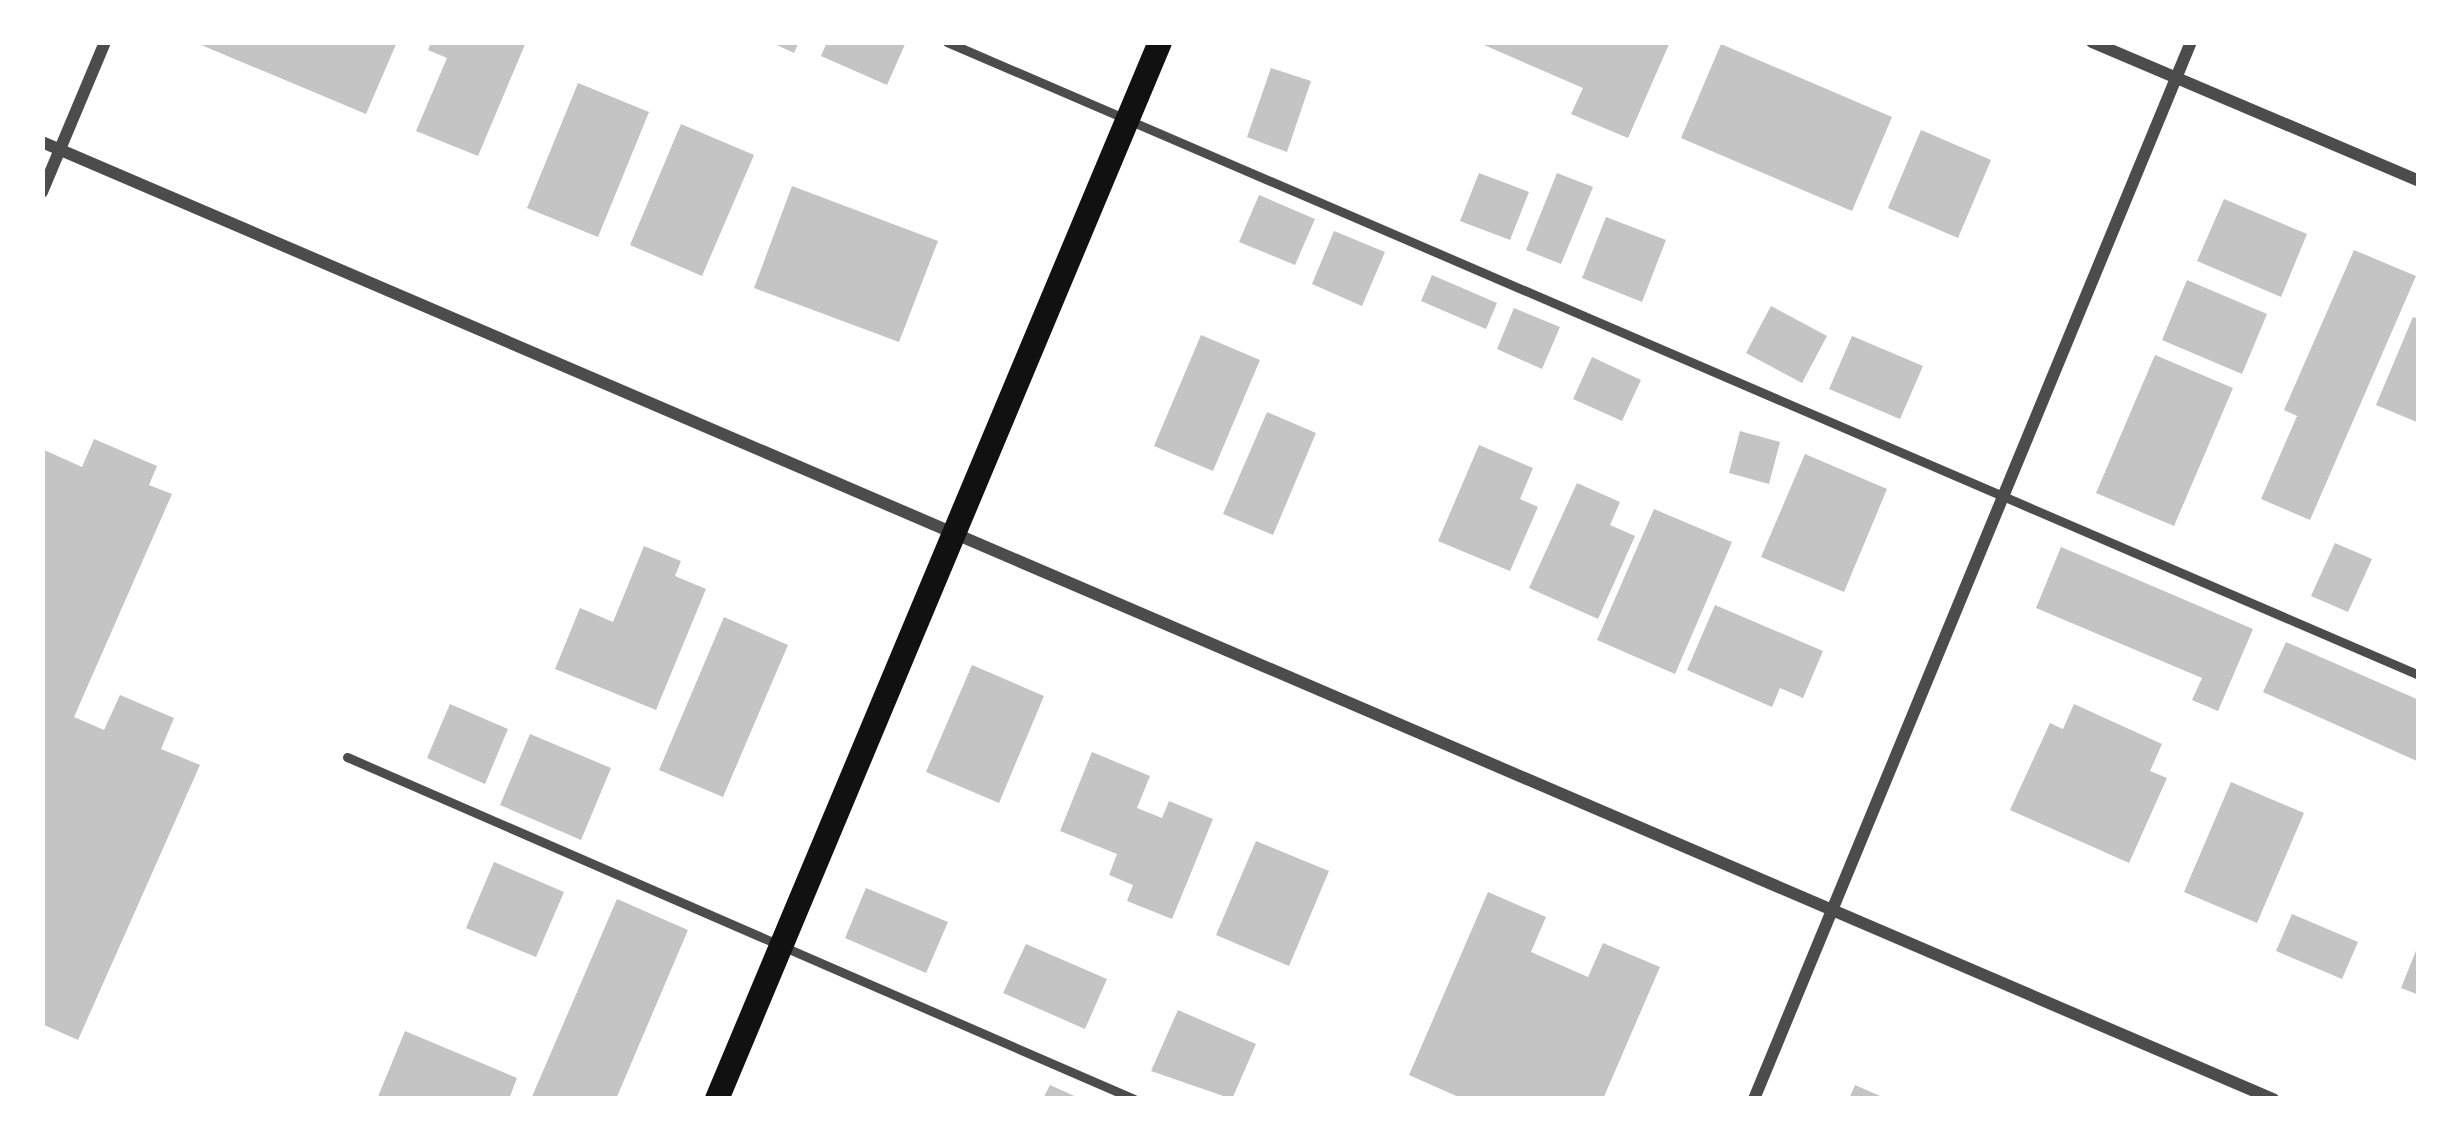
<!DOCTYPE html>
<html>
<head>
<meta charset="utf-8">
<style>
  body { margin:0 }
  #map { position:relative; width:2461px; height:1141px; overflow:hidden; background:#fff; font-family:Overpass,sans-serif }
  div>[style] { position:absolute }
  .building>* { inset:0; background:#c4c4c4 }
  .service>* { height:9px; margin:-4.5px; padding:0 4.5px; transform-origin:4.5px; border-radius:4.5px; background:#4c4c4c }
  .minor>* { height:12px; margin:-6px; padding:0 6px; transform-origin:6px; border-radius:6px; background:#4c4c4c }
  .secondary>* { height:24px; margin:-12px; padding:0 12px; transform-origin:12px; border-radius:12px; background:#111 }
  span { translate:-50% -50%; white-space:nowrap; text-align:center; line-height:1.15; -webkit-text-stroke:10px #fff; paint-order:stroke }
  .frame { position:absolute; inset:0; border:45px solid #fff; pointer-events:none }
</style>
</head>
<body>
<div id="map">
  <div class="building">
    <i style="clip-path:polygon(194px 42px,397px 42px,366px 114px)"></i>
    <i style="clip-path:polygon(431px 42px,526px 42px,478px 156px,416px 131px,447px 58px,428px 50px)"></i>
    <i style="clip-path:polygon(770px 42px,799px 42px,794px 53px)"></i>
    <i style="clip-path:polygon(827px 42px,906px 42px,887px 85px,821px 56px)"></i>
    <i style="clip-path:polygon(1477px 42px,1670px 42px,1628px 138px,1571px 114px,1583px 88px)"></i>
    <i style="clip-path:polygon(1721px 44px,1892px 117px,1852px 211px,1681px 138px)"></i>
    <i style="clip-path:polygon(1271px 68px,1311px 81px,1287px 152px,1247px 137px)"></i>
    <i style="clip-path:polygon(578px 83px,649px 112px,598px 237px,527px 208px)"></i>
    <i style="clip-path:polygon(681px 124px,754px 155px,702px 276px,630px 245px)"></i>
    <i style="clip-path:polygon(1921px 130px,1991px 160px,1958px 238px,1888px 208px)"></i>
    <i style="clip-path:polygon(1479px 173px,1529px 192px,1510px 240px,1460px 221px)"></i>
    <i style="clip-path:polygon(1557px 173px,1593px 187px,1561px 264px,1526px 250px)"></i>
    <i style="clip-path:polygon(792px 186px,938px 241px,899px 342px,754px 288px)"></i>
    <i style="clip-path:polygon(1259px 195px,1315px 219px,1295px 265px,1239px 242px)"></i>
    <i style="clip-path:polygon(2224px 199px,2307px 234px,2281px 297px,2197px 261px)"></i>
    <i style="clip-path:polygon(1606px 217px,1666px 240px,1642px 302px,1582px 278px)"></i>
    <i style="clip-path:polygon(1334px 231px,1385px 252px,1362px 306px,1312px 284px)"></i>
    <i style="clip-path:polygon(2354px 250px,2416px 276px,2310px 520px,2261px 499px,2297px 416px,2284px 410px)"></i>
    <i style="clip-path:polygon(1432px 275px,1497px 303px,1486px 329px,1421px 301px)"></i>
    <i style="clip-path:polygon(2187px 280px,2267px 314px,2242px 374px,2162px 340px)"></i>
    <i style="clip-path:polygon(1771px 306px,1827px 336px,1802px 383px,1746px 353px)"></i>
    <i style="clip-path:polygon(1514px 308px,1560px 327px,1542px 369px,1497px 349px)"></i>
    <i style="clip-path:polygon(2413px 317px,2419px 319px,2419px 423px,2376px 405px)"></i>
    <i style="clip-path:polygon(1201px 335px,1260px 360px,1213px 471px,1154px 446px)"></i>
    <i style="clip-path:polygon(1852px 336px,1923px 366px,1900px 419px,1829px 389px)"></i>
    <i style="clip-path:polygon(2155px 355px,2233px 388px,2174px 526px,2096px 493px)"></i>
    <i style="clip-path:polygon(1592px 357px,1641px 380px,1622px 421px,1573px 399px)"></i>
    <i style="clip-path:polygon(1267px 412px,1316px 433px,1273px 535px,1223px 514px)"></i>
    <i style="clip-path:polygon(1740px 431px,1780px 442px,1769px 484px,1729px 473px)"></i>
    <i style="clip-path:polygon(94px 439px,157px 466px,149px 485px,172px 494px,74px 717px,104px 730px,120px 695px,174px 718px,161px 749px,200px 765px,78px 1040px,42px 1024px,42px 449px,82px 467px)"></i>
    <i style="clip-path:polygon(1479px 445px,1533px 468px,1520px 499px,1538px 507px,1510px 571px,1438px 541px)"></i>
    <i style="clip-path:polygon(1805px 454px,1887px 489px,1844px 592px,1761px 557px)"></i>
    <i style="clip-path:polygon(1577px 483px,1620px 502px,1610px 525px,1635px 536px,1598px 619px,1529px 588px)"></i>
    <i style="clip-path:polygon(1654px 509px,1732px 542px,1675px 674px,1597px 640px)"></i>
    <i style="clip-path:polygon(2335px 543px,2372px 559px,2348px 612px,2311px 596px)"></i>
    <i style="clip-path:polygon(644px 546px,681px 561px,675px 576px,706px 589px,656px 710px,555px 669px,580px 608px,613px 622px)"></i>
    <i style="clip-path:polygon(2061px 547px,2253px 629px,2218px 711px,2192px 700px,2202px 678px,2036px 608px)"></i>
    <i style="clip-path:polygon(1715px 605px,1823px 651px,1803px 698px,1780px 688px,1772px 707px,1687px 670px)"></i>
    <i style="clip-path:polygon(724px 617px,788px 645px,723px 797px,659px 770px)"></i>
    <i style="clip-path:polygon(2286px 642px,2419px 700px,2419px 762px,2263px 692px)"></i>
    <i style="clip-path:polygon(972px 665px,1044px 696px,999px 803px,926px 772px)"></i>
    <i style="clip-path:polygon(450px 704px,508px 729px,485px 784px,427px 758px)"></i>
    <i style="clip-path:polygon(2074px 704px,2162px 744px,2150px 771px,2167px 778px,2129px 863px,2010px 810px,2050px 723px,2063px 729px)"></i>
    <i style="clip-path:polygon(530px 734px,611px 768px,581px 840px,500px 805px)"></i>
    <i style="clip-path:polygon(1092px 752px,1150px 776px,1137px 808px,1162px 818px,1169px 801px,1213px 819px,1172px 919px,1127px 901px,1133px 885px,1109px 875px,1117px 854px,1060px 831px)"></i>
    <i style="clip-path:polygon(2231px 782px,2304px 813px,2257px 923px,2184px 892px)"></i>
    <i style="clip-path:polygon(1256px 841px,1329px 871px,1289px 966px,1216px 935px)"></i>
    <i style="clip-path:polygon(494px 862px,564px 892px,536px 957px,466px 928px)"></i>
    <i style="clip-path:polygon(866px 888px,948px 922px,926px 973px,845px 938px)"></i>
    <i style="clip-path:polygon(1488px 892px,1546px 917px,1531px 952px,1588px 977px,1603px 943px,1660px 967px,1603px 1099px,1463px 1099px,1409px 1075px)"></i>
    <i style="clip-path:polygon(617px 899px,688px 930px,616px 1099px,531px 1099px)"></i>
    <i style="clip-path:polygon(2292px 914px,2358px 942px,2342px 979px,2276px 951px)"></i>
    <i style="clip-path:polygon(2419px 943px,2419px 995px,2401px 988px)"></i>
    <i style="clip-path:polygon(1026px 944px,1107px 979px,1085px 1029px,1003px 993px)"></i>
    <i style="clip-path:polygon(1178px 1010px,1256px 1044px,1232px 1099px,1151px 1071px)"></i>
    <i style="clip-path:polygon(405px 1031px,517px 1078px,509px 1099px,377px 1099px)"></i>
    <i style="clip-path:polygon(1050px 1085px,1081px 1099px,1043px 1099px)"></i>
    <i style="clip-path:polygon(1855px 1085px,1887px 1099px,1849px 1099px)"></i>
  </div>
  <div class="service">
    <i style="left:947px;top:42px;width:1602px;rotate:23.27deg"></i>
    <i style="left:347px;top:757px;width:858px;rotate:23.49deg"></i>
  </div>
  <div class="minor">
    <i style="left:2092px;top:42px;width:355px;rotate:23deg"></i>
    <i style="left:42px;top:142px;width:2428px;rotate:23.22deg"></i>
    <i style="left:42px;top:192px;width:163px;rotate:-67.2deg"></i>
    <i style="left:1754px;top:1099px;width:1144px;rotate:-67.54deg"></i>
  </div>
  <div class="secondary">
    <i style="left:717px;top:1099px;width:1146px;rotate:-67.26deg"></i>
  </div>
  <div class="frame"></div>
</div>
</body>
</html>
